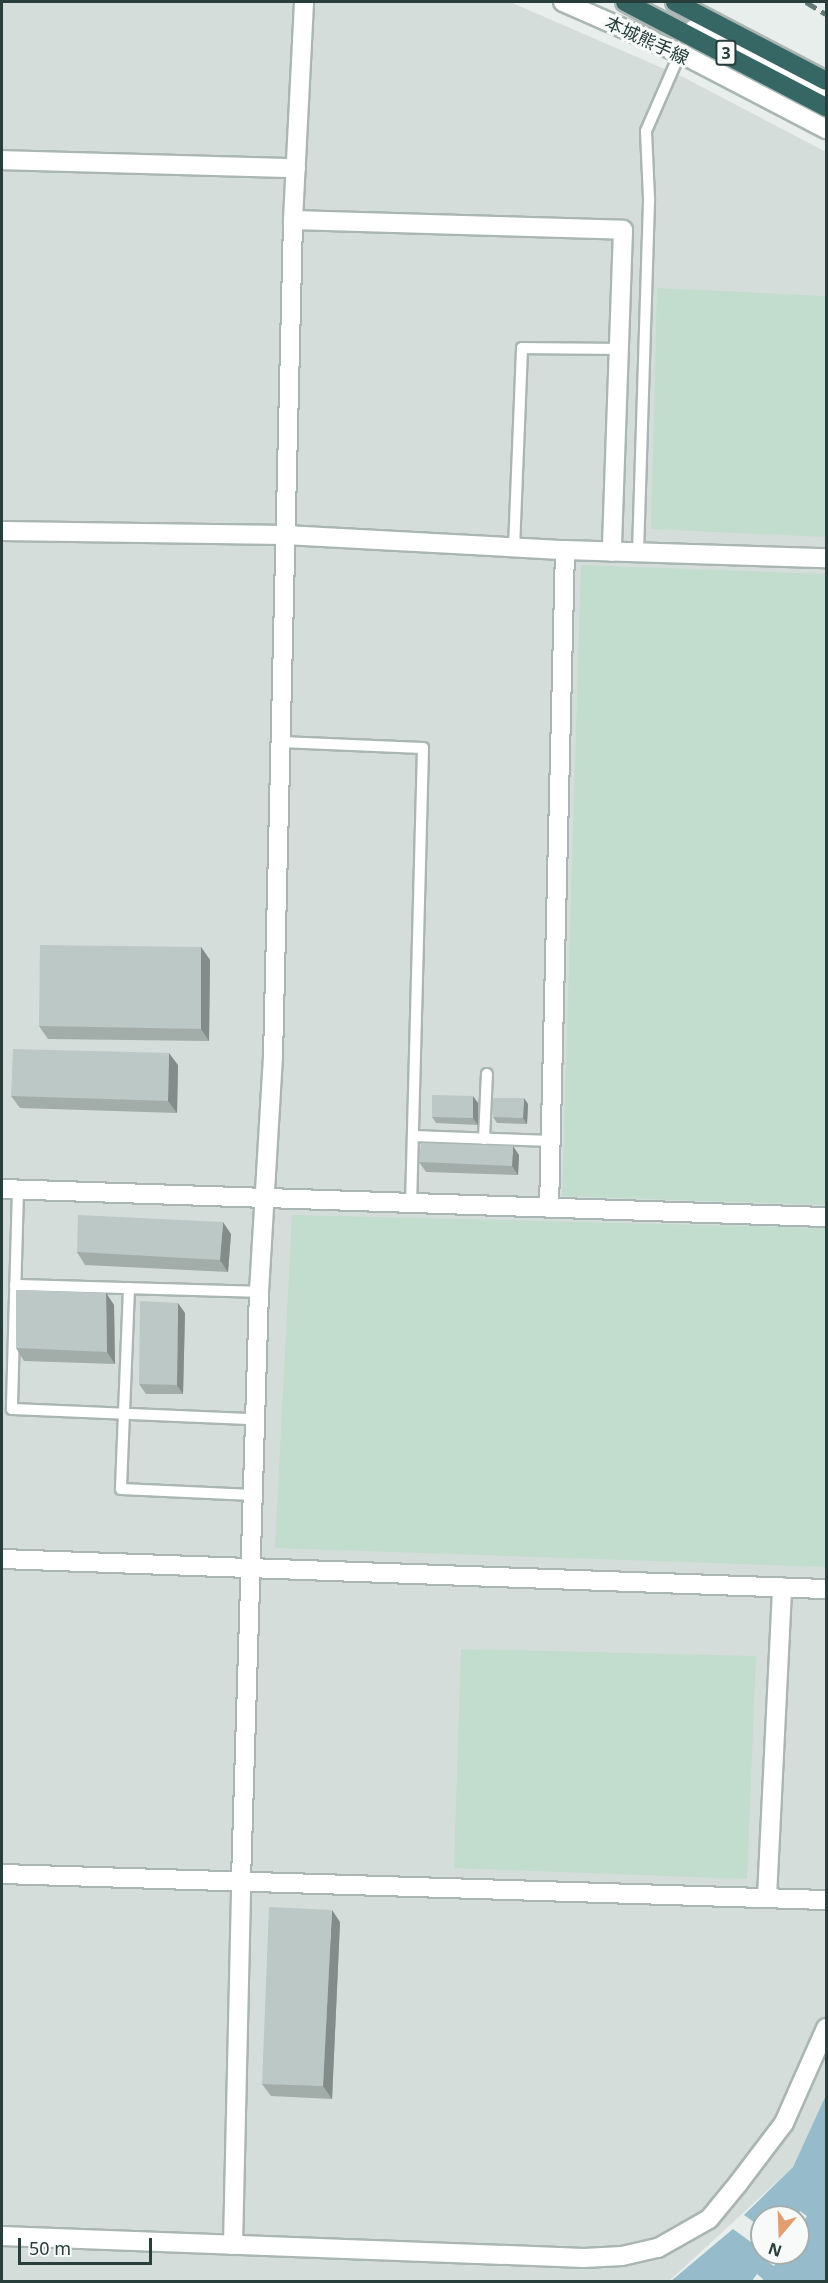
<!DOCTYPE html>
<html>
<head>
<meta charset="utf-8">
<style>
  body { margin:0 }
  #map { position:relative; width:828px; height:2283px; overflow:hidden; background:#e7eeeb; font-family:"Noto Sans","Noto Sans JP",sans-serif }
  div>[style] { position:absolute }
  .built>* { inset:0; background:#d5dddb }
  .green>* { inset:0; background:#c2dccd }
  .water>* { inset:0; background:#96bbcb }
  .roads { filter:drop-shadow(2px 0 #aab6b3) drop-shadow(-2px 0 #aab6b3) drop-shadow(0 2px #aab6b3) drop-shadow(0 -2px #aab6b3) }
  .lane>* { height:10px; margin:-5px; padding:0 5px; transform-origin:5px; border-radius:5px; background:#fff }
  .street>* { height:18px; margin:-9px; padding:0 9px; transform-origin:9px; border-radius:9px; background:#fff }
  .secondary>* { height:18px; margin:-9px; padding:0 9px; transform-origin:9px; border-radius:9px; background:#fff }
  .highway>* { height:18px; margin:-9px; padding:0 9px; transform-origin:9px; border-radius:9px; background:#366764 }
  .rail>* { height:4.5px; margin-top:-2.25px; transform-origin:0; background:repeating-linear-gradient(90deg,#627976 0 12px,transparent 0 18px) }
  .wall>* { inset:0; background:#a2aca9 }
  .shaded-wall>* { inset:0; background:#848c8a }
  .building>* { inset:0; background:#bcc8c5 }
  span { translate:-50% -50%; white-space:nowrap; text-align:center; line-height:1.15; -webkit-text-stroke:6px #f7faf9; paint-order:stroke }
  .shield-label span { padding:2px 4px; background:#f7faf9; border:2px solid; border-radius:4px; -webkit-text-stroke-width:0 }
  .shield-label { font-size:16px; color:#273e3b; font-weight:700 }
  .street-label { font-size:18px; color:#273e3b }
  .frame { position:absolute; inset:0; border:3px solid #273e3b; pointer-events:none }
  .north { position:absolute; left:750px; top:2205px; width:60px; height:60px; box-sizing:border-box; background:#f7faf9; border:2px solid #a4afad; border-radius:50%; rotate:199deg; font-size:16px; font-weight:700; line-height:24px; text-align:center; color:#273e3b }
  .north::after { content:''; display:block; margin:auto; width:21px; height:27px; background:#e29e70; clip-path:polygon(50% 0,100% 100%,50% 72%,0 100%) }
  .scale { position:absolute; left:18px; top:2238px; width:134px; height:27px; box-sizing:border-box; border:3px solid #273e3b; border-top:0; padding-left:8px; font-size:18px; line-height:21px; white-space:nowrap; color:#273e3b; -webkit-text-stroke:4px #f7faf9; paint-order:stroke }
</style>
</head>
<body>
<div id="map">
  <div class="built">
    <i style="clip-path:polygon(2px 2px,510px 2px,683px 77px,826px 152px,826px 2095px,793px 2167px,669px 2281px,2px 2282px)"></i>
  </div>
  <div class="green">
    <i style="clip-path:polygon(657px 288px,826px 296px,826px 537px,651px 529px)"></i>
    <i style="clip-path:polygon(581px 565px,826px 574px,826px 1205px,562px 1196px)"></i>
    <i style="clip-path:polygon(292px 1215px,826px 1228px,826px 1567px,275px 1548px)"></i>
    <i style="clip-path:polygon(461px 1649px,756px 1656px,747px 1879px,454px 1868px)"></i>
  </div>
  <div class="water">
    <i style="clip-path:polygon(826px 2095px,826px 2281px,762px 2281px,763px 2279px,757px 2274px,752px 2281px,671px 2281px,733px 2229px,762px 2250px,759px 2256px,774px 2266px,783px 2253px,798px 2253px,798px 2221px,802px 2224px,807px 2216px,800px 2211px,796px 2217px,762px 2217px,762px 2228px,744px 2215px,793px 2167px)"></i>
  </div>
  <div class="roads">
    <div class="lane">
      <i style="left:514px;top:548px;width:200px;rotate:-87.7deg"></i>
      <i style="left:522px;top:348px;width:97px;rotate:0.6deg"></i>
      <i style="left:638px;top:552px;width:354px;rotate:-88.2deg"></i>
      <i style="left:649px;top:198px;width:67px;rotate:-92.6deg"></i>
      <i style="left:646px;top:131px;width:85px;rotate:-66.4deg"></i>
      <i style="left:280px;top:742px;width:143px;rotate:2.4deg"></i>
      <i style="left:423px;top:748px;width:456px;rotate:91.5deg"></i>
      <i style="left:413px;top:1136px;width:138px;rotate:2.1deg"></i>
      <i style="left:484px;top:1139px;width:65px;rotate:-87.4deg"></i>
      <i style="left:18px;top:1190px;width:219px;rotate:91.6deg"></i>
      <i style="left:12px;top:1409px;width:243px;rotate:2.4deg"></i>
      <i style="left:15px;top:1285px;width:244px;rotate:1.6deg"></i>
      <i style="left:129px;top:1288px;width:201px;rotate:92.3deg"></i>
      <i style="left:121px;top:1489px;width:132px;rotate:2.6deg"></i>
    </div>
    <div class="street">
      <i style="left:2px;top:160px;width:294px;rotate:1.6deg"></i>
      <i style="left:293px;top:220px;width:330px;rotate:1.7deg"></i>
      <i style="left:623px;top:230px;width:322px;rotate:92deg"></i>
      <i style="left:2px;top:531px;width:283px;rotate:0.8deg"></i>
      <i style="left:285px;top:535px;width:280px;rotate:3.1deg"></i>
      <i style="left:565px;top:550px;width:261px;rotate:1.8deg"></i>
      <i style="left:2px;top:1189px;width:824px;rotate:1.95deg"></i>
      <i style="left:549px;top:1208px;width:658px;rotate:-88.61deg"></i>
      <i style="left:2px;top:1559px;width:825px;rotate:2.09deg"></i>
      <i style="left:2px;top:1874px;width:824px;rotate:1.81deg"></i>
      <i style="left:767px;top:1897px;width:310px;rotate:-87.2deg"></i>
      <i style="left:2px;top:2236px;width:582px;rotate:2.16deg"></i>
      <i style="left:584px;top:2258px;width:38px;rotate:-3deg"></i>
      <i style="left:622px;top:2256px;width:37px;rotate:-13deg"></i>
      <i style="left:658px;top:2248px;width:59px;rotate:-29.6deg"></i>
      <i style="left:709px;top:2219px;width:44px;rotate:-50.5deg"></i>
      <i style="left:737px;top:2185px;width:78px;rotate:-52.8deg"></i>
      <i style="left:784px;top:2123px;width:104px;rotate:-66.1deg"></i>
      <i style="left:233px;top:2245px;width:365px;rotate:-88.7deg"></i>
      <i style="left:241px;top:1880px;width:588px;rotate:-88.25deg"></i>
      <i style="left:259px;top:1292px;width:235px;rotate:-86.6deg"></i>
      <i style="left:273px;top:1057px;width:837px;rotate:-88.63deg"></i>
      <i style="left:293px;top:220px;width:218px;rotate:-87.1deg"></i>
    </div>
    <div class="secondary">
      <i style="left:563px;top:2px;width:128px;rotate:23.6deg"></i>
      <i style="left:680px;top:53px;width:165px;rotate:27.5deg"></i>
      <i style="left:694px;top:29px;width:147px;rotate:26.2deg"></i>
    </div>
    <div class="highway">
      <i style="left:625px;top:2px;width:227px;rotate:27.6deg"></i>
      <i style="left:675px;top:2px;width:170px;rotate:27.6deg"></i>
    </div>
  </div>
  <div class="rail">
    <i style="left:806px;top:2px;width:23px;rotate:31deg"></i>
  </div>
  <div class="wall">
    <i style="clip-path:polygon(201px 947px,210px 960px,209px 1041px,48px 1039px,39px 1026px)"></i>
    <i style="clip-path:polygon(178px 1065px,177px 1113px,20px 1108px,11px 1096px)"></i>
    <i style="clip-path:polygon(478px 1103px,478px 1125px,436px 1123px,432px 1117px)"></i>
    <i style="clip-path:polygon(528px 1104px,527px 1124px,497px 1123px,493px 1117px)"></i>
    <i style="clip-path:polygon(519px 1155px,518px 1175px,426px 1172px,419px 1162px)"></i>
    <i style="clip-path:polygon(231px 1234px,228px 1272px,85px 1265px,77px 1252px)"></i>
    <i style="clip-path:polygon(106px 1293px,114px 1305px,115px 1364px,24px 1361px,16px 1348px)"></i>
    <i style="clip-path:polygon(185px 1313px,183px 1394px,146px 1394px,139px 1384px)"></i>
    <i style="clip-path:polygon(340px 1922px,332px 2099px,271px 2096px,262px 2084px)"></i>
  </div>
  <div class="shaded-wall">
    <i style="clip-path:polygon(201px 947px,210px 960px,209px 1041px,201px 1029px)"></i>
    <i style="clip-path:polygon(169px 1053px,178px 1065px,177px 1113px,168px 1101px)"></i>
    <i style="clip-path:polygon(473px 1096px,478px 1103px,478px 1125px,473px 1118px)"></i>
    <i style="clip-path:polygon(524px 1098px,528px 1104px,527px 1124px,523px 1118px)"></i>
    <i style="clip-path:polygon(513px 1146px,519px 1155px,518px 1175px,512px 1166px)"></i>
    <i style="clip-path:polygon(223px 1222px,231px 1234px,228px 1272px,220px 1260px)"></i>
    <i style="clip-path:polygon(106px 1293px,114px 1305px,115px 1364px,107px 1352px)"></i>
    <i style="clip-path:polygon(178px 1303px,185px 1313px,183px 1394px,177px 1385px)"></i>
    <i style="clip-path:polygon(332px 1910px,340px 1922px,332px 2099px,323px 2086px)"></i>
  </div>
  <div class="building">
    <i style="clip-path:polygon(40px 945px,201px 947px,201px 1029px,39px 1026px)"></i>
    <i style="clip-path:polygon(13px 1049px,169px 1053px,168px 1101px,11px 1096px)"></i>
    <i style="clip-path:polygon(432px 1095px,473px 1096px,473px 1118px,432px 1117px)"></i>
    <i style="clip-path:polygon(493px 1098px,524px 1098px,523px 1118px,493px 1117px)"></i>
    <i style="clip-path:polygon(421px 1143px,513px 1146px,512px 1166px,419px 1162px)"></i>
    <i style="clip-path:polygon(78px 1215px,223px 1222px,220px 1260px,77px 1252px)"></i>
    <i style="clip-path:polygon(16px 1290px,106px 1293px,107px 1352px,16px 1348px)"></i>
    <i style="clip-path:polygon(140px 1301px,178px 1303px,177px 1385px,139px 1384px)"></i>
    <i style="clip-path:polygon(269px 1907px,332px 1910px,323px 2086px,262px 2084px)"></i>
  </div>
  <div class="shield-label">
    <span style="left:726px;top:53px">3</span>
  </div>
  <div class="street-label">
    <span style="left:647px;top:40px;rotate:25deg">本城熊手線</span>
  </div>
  <div class="frame"></div>
  <div class="north">N</div>
  <div class="scale">50 m</div>
</div>
</body>
</html>
